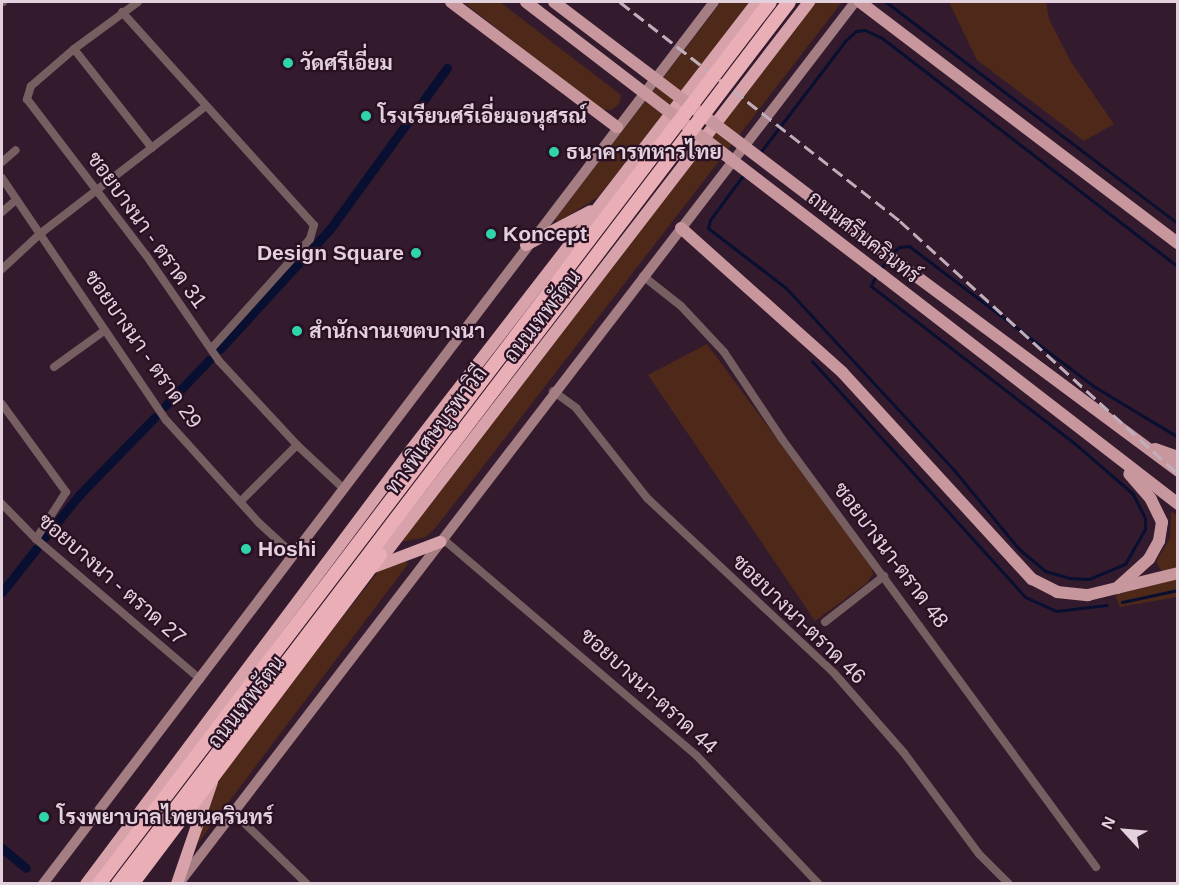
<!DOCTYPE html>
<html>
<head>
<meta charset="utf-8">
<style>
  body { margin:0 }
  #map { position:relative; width:1179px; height:885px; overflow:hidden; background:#331b2d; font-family:Arial,Sarabun,sans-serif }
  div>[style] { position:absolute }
  .green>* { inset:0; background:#4e2919 }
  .stream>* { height:3px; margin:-1.5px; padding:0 1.5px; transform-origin:1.5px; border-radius:1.5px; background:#080f31 }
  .canal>* { height:9px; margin:-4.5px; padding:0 4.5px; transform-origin:4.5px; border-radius:4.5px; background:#080f31 }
  .minor>* { height:8px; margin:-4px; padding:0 4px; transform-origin:4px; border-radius:4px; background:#765e61 }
  .secondary>* { height:10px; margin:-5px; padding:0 5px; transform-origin:5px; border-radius:5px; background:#a47e83 }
  .primary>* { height:12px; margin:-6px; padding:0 6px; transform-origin:6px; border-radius:6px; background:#c8979e }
  .trunk>* { height:12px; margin:-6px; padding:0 6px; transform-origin:6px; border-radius:6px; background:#d8a2aa }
  .rail>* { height:3px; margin-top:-1.5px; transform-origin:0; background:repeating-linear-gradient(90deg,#c0aebb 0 12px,transparent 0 18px) }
  .primary-bridge>* { height:12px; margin:-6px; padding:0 6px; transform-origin:6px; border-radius:6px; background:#c8979e }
  .motorway-bridge>* { height:14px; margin:-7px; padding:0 7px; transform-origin:7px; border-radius:7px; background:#e9aeb6 }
  .dots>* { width:16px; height:16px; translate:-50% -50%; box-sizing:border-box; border:3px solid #291123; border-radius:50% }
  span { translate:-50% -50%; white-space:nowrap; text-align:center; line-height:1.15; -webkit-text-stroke:4.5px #291123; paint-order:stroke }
  .poi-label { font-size:21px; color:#e3d2de; font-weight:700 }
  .left { translate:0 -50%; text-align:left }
  .right { translate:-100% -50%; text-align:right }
  .street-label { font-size:21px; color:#e3d2de }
  .frame { position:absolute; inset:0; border:3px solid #e3d2de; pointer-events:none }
  .north { position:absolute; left:1095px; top:801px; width:60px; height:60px; -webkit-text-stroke:4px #291123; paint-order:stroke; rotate:296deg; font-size:16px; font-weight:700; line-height:24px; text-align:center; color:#e3d2de }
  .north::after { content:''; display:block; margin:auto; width:21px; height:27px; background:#e3d2de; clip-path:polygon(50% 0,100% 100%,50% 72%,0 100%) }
</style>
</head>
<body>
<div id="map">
  <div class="green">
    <i style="clip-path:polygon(463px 2px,500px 2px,621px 95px,619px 104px,611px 110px,600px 109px)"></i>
    <i style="clip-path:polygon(721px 2px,753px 2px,598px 197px,558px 222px,555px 219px)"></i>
    <i style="clip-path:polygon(816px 2px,842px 2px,437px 526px,426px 537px,400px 542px)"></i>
    <i style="clip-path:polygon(949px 2px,1046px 2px,1049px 19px,1071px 62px,1114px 124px,1084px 141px,977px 60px)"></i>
    <i style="clip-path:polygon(707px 344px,871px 566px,873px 574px,867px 583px,815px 621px,648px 375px)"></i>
    <i style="clip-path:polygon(1171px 511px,1177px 515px,1177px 567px,1162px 572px,1156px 562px,1170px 538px)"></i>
    <i style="clip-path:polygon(405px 559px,408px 564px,194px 848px,217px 778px,381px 568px)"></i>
    <i style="clip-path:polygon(1177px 579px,1177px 597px,1120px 607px,1115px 595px)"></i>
  </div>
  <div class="stream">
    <i style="left:886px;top:2px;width:367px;rotate:37.2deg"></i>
    <i style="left:759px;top:154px;width:142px;rotate:-52.7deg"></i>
    <i style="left:845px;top:41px;width:15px;rotate:-42deg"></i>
    <i style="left:856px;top:31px;width:9px;rotate:-6deg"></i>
    <i style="left:865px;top:30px;width:19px;rotate:25deg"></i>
    <i style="left:882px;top:38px;width:374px;rotate:37.7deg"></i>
    <i style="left:744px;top:174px;width:57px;rotate:126.5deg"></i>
    <i style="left:710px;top:220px;width:8px;rotate:104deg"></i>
    <i style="left:708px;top:228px;width:98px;rotate:37.6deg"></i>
    <i style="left:786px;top:288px;width:248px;rotate:47.3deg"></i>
    <i style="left:954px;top:470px;width:102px;rotate:50.6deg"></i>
    <i style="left:1019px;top:549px;width:34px;rotate:40deg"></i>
    <i style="left:1045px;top:571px;width:26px;rotate:16deg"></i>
    <i style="left:1070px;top:578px;width:19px;rotate:3deg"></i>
    <i style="left:1089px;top:579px;width:39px;rotate:-23deg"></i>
    <i style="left:1125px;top:564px;width:40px;rotate:-60.3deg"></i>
    <i style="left:1145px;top:529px;width:11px;rotate:-90deg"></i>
    <i style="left:1145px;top:518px;width:28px;rotate:-117deg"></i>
    <i style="left:1132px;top:493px;width:77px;rotate:-139.2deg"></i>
    <i style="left:1074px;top:443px;width:257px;rotate:-142.3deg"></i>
    <i style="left:871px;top:286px;width:12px;rotate:-66deg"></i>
    <i style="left:892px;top:253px;width:9px;rotate:-41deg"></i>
    <i style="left:899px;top:247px;width:10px;rotate:-6deg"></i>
    <i style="left:909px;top:246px;width:233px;rotate:37.2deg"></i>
    <i style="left:1095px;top:387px;width:97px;rotate:31.1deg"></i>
    <i style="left:880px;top:270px;width:14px;rotate:-54deg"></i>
    <i style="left:812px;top:361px;width:318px;rotate:47.9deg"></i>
    <i style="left:1025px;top:597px;width:34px;rotate:24deg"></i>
    <i style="left:1056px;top:611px;width:51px;rotate:-6.7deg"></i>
    <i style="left:1122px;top:602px;width:57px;rotate:-12.1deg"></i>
  </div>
  <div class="canal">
    <i style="left:220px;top:349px;width:163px;rotate:-47.5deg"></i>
    <i style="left:330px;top:229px;width:199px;rotate:-54deg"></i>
    <i style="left:165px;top:406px;width:64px;rotate:-46.3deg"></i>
    <i style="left:45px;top:537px;width:55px;rotate:-50.9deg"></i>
    <i style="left:80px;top:494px;width:107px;rotate:-45.8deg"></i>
    <i style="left:2px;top:592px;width:55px;rotate:-51.7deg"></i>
    <i style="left:2px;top:848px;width:31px;rotate:40deg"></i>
  </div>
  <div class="minor">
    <i style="left:2px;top:2px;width:1px"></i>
    <i style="left:138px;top:2px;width:79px;rotate:143.7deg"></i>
    <i style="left:74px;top:49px;width:57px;rotate:139.3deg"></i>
    <i style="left:31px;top:86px;width:14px;rotate:107deg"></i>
    <i style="left:27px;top:99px;width:196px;rotate:52.7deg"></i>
    <i style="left:146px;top:255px;width:129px;rotate:55.4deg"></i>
    <i style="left:219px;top:361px;width:115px;rotate:47.1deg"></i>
    <i style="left:297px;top:445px;width:64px;rotate:43.1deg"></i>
    <i style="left:122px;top:12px;width:287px;rotate:48deg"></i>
    <i style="left:314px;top:225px;width:15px;rotate:106deg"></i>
    <i style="left:310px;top:239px;width:148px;rotate:132deg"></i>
    <i style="left:74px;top:49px;width:126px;rotate:51.8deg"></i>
    <i style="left:2px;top:162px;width:18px;rotate:-41deg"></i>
    <i style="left:2px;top:178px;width:292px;rotate:55.9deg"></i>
    <i style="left:166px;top:420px;width:139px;rotate:47.9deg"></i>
    <i style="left:259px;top:523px;width:47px;rotate:42.4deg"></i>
    <i style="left:2px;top:212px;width:18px;rotate:-41deg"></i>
    <i style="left:2px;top:269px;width:53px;rotate:-42.7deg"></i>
    <i style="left:41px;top:233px;width:208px;rotate:-37.6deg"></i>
    <i style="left:643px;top:276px;width:48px;rotate:38.3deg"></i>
    <i style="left:681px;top:306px;width:63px;rotate:46.9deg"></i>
    <i style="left:724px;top:352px;width:105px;rotate:56.3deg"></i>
    <i style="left:782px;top:439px;width:531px;rotate:53.73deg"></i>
    <i style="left:54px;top:367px;width:62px;rotate:-35.8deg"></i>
    <i style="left:553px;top:391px;width:29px;rotate:36deg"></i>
    <i style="left:576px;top:408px;width:115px;rotate:51.7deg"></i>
    <i style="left:647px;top:498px;width:256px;rotate:43.1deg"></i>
    <i style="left:834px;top:673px;width:106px;rotate:48.8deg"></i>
    <i style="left:904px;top:753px;width:126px;rotate:53.4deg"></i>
    <i style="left:979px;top:854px;width:42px;rotate:45deg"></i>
    <i style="left:2px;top:404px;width:109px;rotate:54deg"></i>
    <i style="left:66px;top:492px;width:56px;rotate:122.6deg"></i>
    <i style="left:241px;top:501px;width:79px;rotate:-45deg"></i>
    <i style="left:2px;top:504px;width:49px;rotate:45.8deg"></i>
    <i style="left:36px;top:539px;width:216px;rotate:40.5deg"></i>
    <i style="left:443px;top:539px;width:333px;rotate:40.5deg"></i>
    <i style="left:696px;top:755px;width:178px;rotate:46.4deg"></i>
    <i style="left:825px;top:622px;width:75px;rotate:-37.9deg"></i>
    <i style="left:233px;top:812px;width:103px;rotate:44.2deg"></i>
  </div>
  <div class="secondary">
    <i style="left:180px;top:882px;width:1109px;rotate:-52.51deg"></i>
    <i style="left:43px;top:884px;width:1108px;rotate:-52.74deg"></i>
  </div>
  <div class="primary">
    <i style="left:451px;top:2px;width:208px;rotate:37deg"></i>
    <i style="left:860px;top:2px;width:399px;rotate:37.2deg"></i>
    <i style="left:681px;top:228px;width:216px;rotate:41.8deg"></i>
    <i style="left:842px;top:372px;width:281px;rotate:47.5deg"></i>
    <i style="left:1032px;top:579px;width:28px;rotate:27deg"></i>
    <i style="left:1057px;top:592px;width:31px;rotate:6deg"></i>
    <i style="left:1088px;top:595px;width:93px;rotate:-13.7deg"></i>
    <i style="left:893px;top:259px;width:355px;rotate:36.6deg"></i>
    <i style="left:882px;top:275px;width:374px;rotate:37.7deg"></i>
    <i style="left:1155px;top:449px;width:24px;rotate:19deg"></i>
    <i style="left:1117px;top:588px;width:43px;rotate:-42.2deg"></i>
    <i style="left:1149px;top:559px;width:21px;rotate:-61deg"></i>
    <i style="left:1159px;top:541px;width:19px;rotate:-81deg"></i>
    <i style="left:1162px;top:522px;width:25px;rotate:-116deg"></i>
    <i style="left:1151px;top:499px;width:33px;rotate:-131deg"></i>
  </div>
  <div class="trunk">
    <i style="left:526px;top:245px;width:73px;rotate:-27.6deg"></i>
    <i style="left:377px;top:564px;width:709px;rotate:-52.45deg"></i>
    <i style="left:374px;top:567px;width:71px;rotate:-20.7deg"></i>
    <i style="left:86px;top:884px;width:542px;rotate:-53.17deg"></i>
    <i style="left:411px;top:450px;width:566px;rotate:-52.32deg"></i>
    <i style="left:177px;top:884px;width:108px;rotate:-71.1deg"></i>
  </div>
  <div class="rail">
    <i style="left:620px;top:2px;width:355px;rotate:38deg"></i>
    <i style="left:900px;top:221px;width:376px;rotate:42.3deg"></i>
  </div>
  <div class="primary-bridge">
    <i style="left:526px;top:2px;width:449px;rotate:37.5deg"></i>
    <i style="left:554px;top:2px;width:425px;rotate:37.2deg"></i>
  </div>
  <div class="motorway-bridge">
    <i style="left:99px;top:884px;width:1108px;rotate:-52.74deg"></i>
    <i style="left:118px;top:884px;width:1108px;rotate:-52.74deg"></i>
    <i style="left:132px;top:884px;width:412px;rotate:-53deg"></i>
  </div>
  <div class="dots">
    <i style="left:288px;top:63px;background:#2fd4aa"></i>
    <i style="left:366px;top:116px;background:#2fd4aa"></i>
    <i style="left:554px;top:152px;background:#2fd4aa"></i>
    <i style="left:491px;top:234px;background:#2fd4aa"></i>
    <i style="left:416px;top:253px;background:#2fd4aa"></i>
    <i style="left:297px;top:331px;background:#2fd4aa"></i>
    <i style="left:246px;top:549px;background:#2fd4aa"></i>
    <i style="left:44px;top:817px;background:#2fd4aa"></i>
  </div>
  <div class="poi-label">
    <span class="left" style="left:300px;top:63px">วัดศรีเอี่ยม</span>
    <span class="left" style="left:378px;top:116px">โรงเรียนศรีเอี่ยมอนุสรณ์</span>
    <span class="left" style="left:566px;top:152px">ธนาคารทหารไทย</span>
    <span class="left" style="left:503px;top:234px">Koncept</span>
    <span class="right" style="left:404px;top:253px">Design Square</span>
    <span class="left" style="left:309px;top:331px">สำนักงานเขตบางนา</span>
    <span class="left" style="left:258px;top:549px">Hoshi</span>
    <span class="left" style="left:57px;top:817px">โรงพยาบาลไทยนครินทร์</span>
  </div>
  <div class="street-label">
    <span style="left:147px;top:230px;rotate:54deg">ซอยบางนา - ตราด 31</span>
    <span style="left:864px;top:237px;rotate:38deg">ถนนศรีนครินทร์</span>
    <span style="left:542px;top:316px;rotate:-52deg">ถนนเทพรัตน</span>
    <span style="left:143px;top:349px;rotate:55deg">ซอยบางนา - ตราด 29</span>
    <span style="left:436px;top:430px;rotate:-53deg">ทางพิเศษบูรพาวิถี</span>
    <span style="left:891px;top:555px;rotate:53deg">ซอยบางนา-ตราด 48</span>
    <span style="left:112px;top:579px;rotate:41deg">ซอยบางนา - ตราด 27</span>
    <span style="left:799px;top:619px;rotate:44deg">ซอยบางนา-ตราด 46</span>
    <span style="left:649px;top:691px;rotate:42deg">ซอยบางนา-ตราด 44</span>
    <span style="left:246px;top:702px;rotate:-52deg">ถนนเทพรัตน</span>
  </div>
  <div class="frame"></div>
  <div class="north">N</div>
</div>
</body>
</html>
